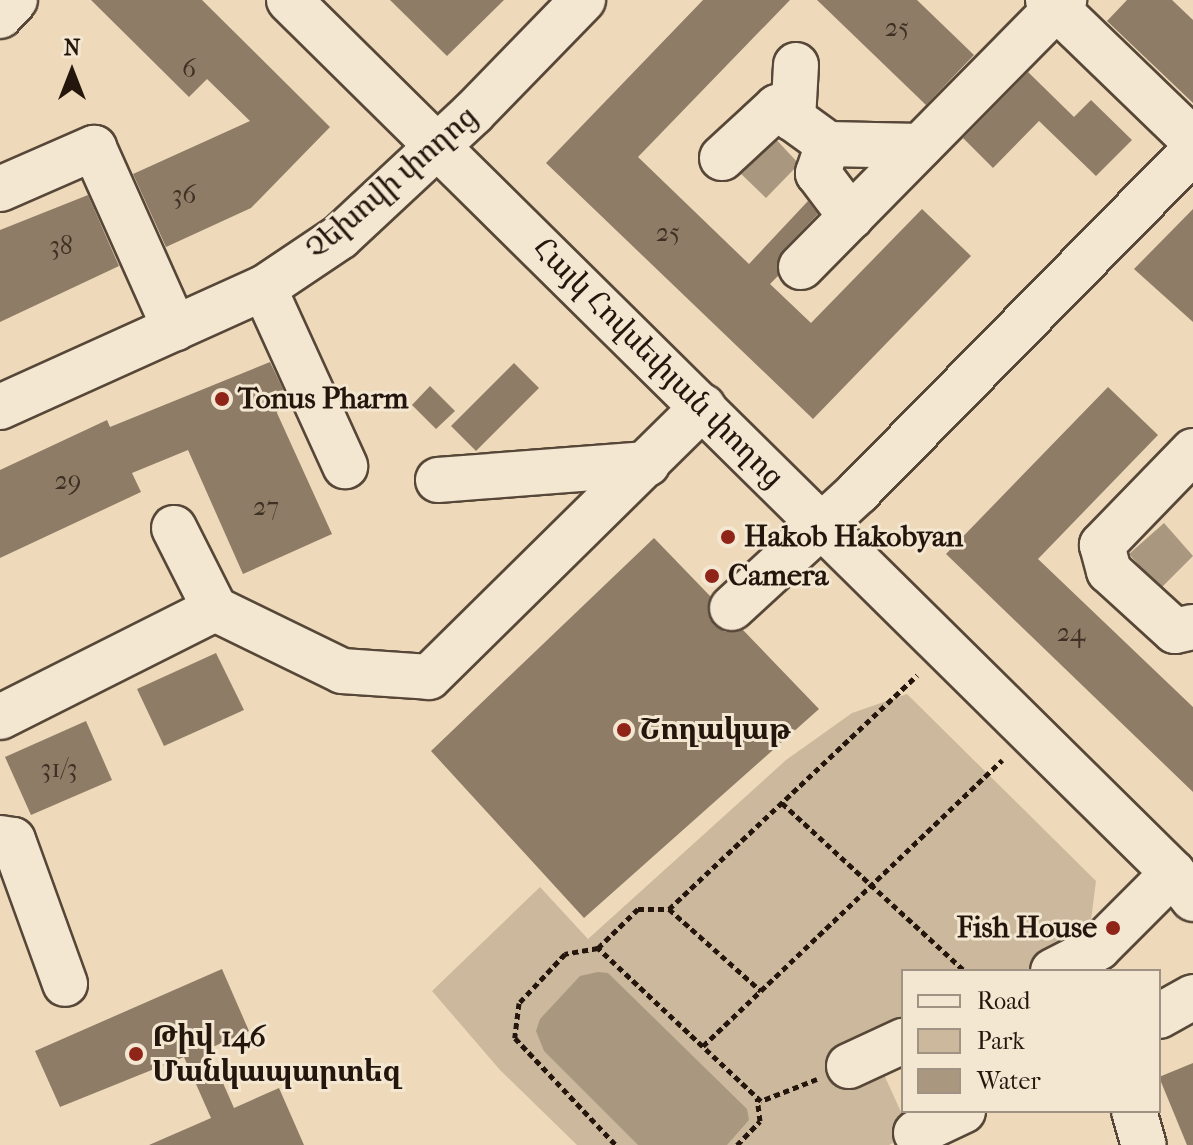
<!DOCTYPE html>
<html>
<head>
<meta charset="utf-8">
<style>
  body { margin:0 }
  #map { position:relative; width:1193px; height:1145px; overflow:hidden; background:#eedaba; font-family:"IM FELL French Canon","Noto Serif Armenian",serif }
  div>[style] { position:absolute }
  .green>* { inset:0; background:#ccb99d }
  .water>* { inset:0; background:#aa977f }
  .building>* { inset:0; background:#8e7c67 }
  .path>* { height:5px; margin-top:-2.5px; transform-origin:0; background:repeating-linear-gradient(90deg,#25160d 0 6px,transparent 0 10px) }
  .roads { filter:drop-shadow(2px 0 #574738) drop-shadow(-2px 0 #574738) drop-shadow(0 2px #574738) drop-shadow(0 -2px #574738) }
  .minor>* { height:44px; margin:-22px; padding:0 22px; transform-origin:22px; border-radius:22px; background:#f4e7d2 }
  .dots>* { width:22px; height:22px; translate:-50% -50%; box-sizing:border-box; border:4px solid #f4e7d2; border-radius:50% }
  span { translate:-50% -50%; white-space:nowrap; text-align:center; line-height:1.15; -webkit-text-stroke:6px #f4e7d2; paint-order:stroke }
  .number-label { font-size:26px; color:#3f3024 }
  .number-label span { -webkit-text-stroke-width:0 }
  .street-label { font-size:30px; color:#25160d }
  .poi-label { font-size:30px; color:#25160d; font-weight:700 }
  .left { translate:0 -50%; text-align:left }
  .right { translate:-100% -50%; text-align:right }
  .legend { position:absolute; left:901px; top:969px; width:260px; height:144px; box-sizing:border-box; background:#f4e7d2; border:2px solid #a19383; margin:0; padding:10px 14px; list-style:none; font-size:24px; color:#25160d }
  .legend li { display:flex; align-items:center; gap:16px; height:40px }
  .legend b { width:40px; border:2px solid #a19383 }
  .north { position:absolute; left:32px; top:32px; width:80px; height:80px; -webkit-text-stroke:6px #f4e7d2; paint-order:stroke; rotate:0deg; font-size:22px; font-weight:700; line-height:32px; text-align:center; color:#25160d }
  .north::after { content:''; display:block; margin:auto; width:28px; height:36px; background:#25160d; clip-path:polygon(50% 0,100% 100%,50% 72%,0 100%) }
</style>
</head>
<body>
<div id="map">
  <div class="green">
    <i style="clip-path:polygon(907px 694px,1096px 881px,1086px 960px,1065px 971px,903px 971px,903px 1056px,881px 1068px,911px 1134px,889px 1145px,577px 1145px,500px 1070px,432px 991px,540px 887px,588px 939px,786px 760px,852px 713px)"></i>
  </div>
  <div class="water">
    <i style="clip-path:polygon(772px 135px,799px 164px,766px 198px,737px 170px)"></i>
    <i style="clip-path:polygon(1164px 523px,1193px 556px,1160px 589px,1129px 554px)"></i>
    <i style="clip-path:polygon(598px 972px,608px 973px,747px 1109px,749px 1120px,727px 1145px,638px 1145px,544px 1051px,536px 1031px,540px 1019px,580px 976px)"></i>
  </div>
  <div class="building">
    <i style="clip-path:polygon(91px 0,202px 0,330px 127px,251px 208px,166px 247px,133px 174px,250px 121px,207px 79px,189px 97px)"></i>
    <i style="clip-path:polygon(390px 0,504px 0,447px 56px)"></i>
    <i style="clip-path:polygon(703px 0,790px 0,638px 157px,749px 264px,808px 201px,818px 214px,783px 250px,778px 276px,770px 284px,811px 323px,922px 209px,971px 256px,813px 419px,546px 163px)"></i>
    <i style="clip-path:polygon(817px 0,917px 0,974px 55px,926px 105px)"></i>
    <i style="clip-path:polygon(1127px 0,1172px 0,1193px 20px,1193px 103px,1107px 21px)"></i>
    <i style="clip-path:polygon(1028px 72px,1074px 117px,1091px 100px,1132px 140px,1096px 176px,1039px 121px,993px 168px,963px 138px)"></i>
    <i style="clip-path:polygon(88px 195px,119px 266px,0 322px,0 230px)"></i>
    <i style="clip-path:polygon(1193px 209px,1193px 322px,1134px 269px)"></i>
    <i style="clip-path:polygon(270px 362px,283px 389px,277px 413px,332px 534px,243px 574px,188px 450px,132px 473px,141px 492px,0 558px,0 470px,107px 420px,110px 427px)"></i>
    <i style="clip-path:polygon(514px 363px,539px 388px,476px 451px,451px 426px)"></i>
    <i style="clip-path:polygon(430px 386px,455px 411px,436px 429px,412px 405px)"></i>
    <i style="clip-path:polygon(1108px 387px,1158px 435px,1038px 559px,1193px 707px,1193px 792px,946px 554px)"></i>
    <i style="clip-path:polygon(654px 538px,711px 597px,708px 613px,714px 625px,725px 632px,743px 630px,819px 709px,584px 918px,431px 751px)"></i>
    <i style="clip-path:polygon(216px 653px,244px 710px,164px 746px,137px 689px)"></i>
    <i style="clip-path:polygon(86px 721px,112px 780px,31px 815px,5px 757px)"></i>
    <i style="clip-path:polygon(222px 969px,249px 1031px,208px 1049px,234px 1108px,279px 1088px,304px 1145px,149px 1145px,211px 1118px,184px 1057px,60px 1107px,35px 1051px)"></i>
    <i style="clip-path:polygon(1193px 1063px,1193px 1145px,1187px 1145px,1159px 1077px)"></i>
  </div>
  <div class="path">
    <i style="left:782px;top:803px;width:248px;rotate:42.6deg"></i>
    <i style="left:669px;top:909px;width:123px;rotate:41.7deg"></i>
    <i style="left:598px;top:948px;width:34px;rotate:170deg"></i>
    <i style="left:565px;top:954px;width:67px;rotate:133.2deg"></i>
    <i style="left:519px;top:1003px;width:35px;rotate:97deg"></i>
    <i style="left:515px;top:1038px;width:147px;rotate:46.7deg"></i>
    <i style="left:703px;top:1046px;width:414px;rotate:-43.7deg"></i>
    <i style="left:817px;top:1079px;width:60px;rotate:158.6deg"></i>
    <i style="left:761px;top:1101px;width:224px;rotate:-136.8deg"></i>
    <i style="left:598px;top:948px;width:56px;rotate:-44.3deg"></i>
    <i style="left:638px;top:909px;width:31px"></i>
    <i style="left:669px;top:909px;width:341px;rotate:-43.3deg"></i>
    <i style="left:737px;top:1145px;width:33px;rotate:-46deg"></i>
    <i style="left:760px;top:1121px;width:23px;rotate:-97deg"></i>
  </div>
  <div class="roads">
    <div class="minor">
      <i style="left:289px;top:0;width:1242px;rotate:44.64deg"></i>
      <i style="left:1173px;top:873px;width:33px;rotate:52deg"></i>
      <i style="left:1048px;top:0;width:202px;rotate:44deg"></i>
      <i style="left:0;top:16px;width:22px;rotate:-47deg"></i>
      <i style="left:793px;top:119px;width:54px;rotate:-86.8deg"></i>
      <i style="left:828px;top:144px;width:31px;rotate:109deg"></i>
      <i style="left:818px;top:173px;width:55px;rotate:53.1deg"></i>
      <i style="left:722px;top:158px;width:75px;rotate:-42.8deg"></i>
      <i style="left:777px;top:107px;width:63px;rotate:36deg"></i>
      <i style="left:828px;top:144px;width:92px;rotate:1.2deg"></i>
      <i style="left:0;top:189px;width:103px;rotate:-23.6deg"></i>
      <i style="left:94px;top:148px;width:198px;rotate:65.9deg"></i>
      <i style="left:801px;top:267px;width:375px;rotate:-45.4deg"></i>
      <i style="left:264px;top:288px;width:196px;rotate:65.5deg"></i>
      <i style="left:0;top:407px;width:290px;rotate:-24.3deg"></i>
      <i style="left:264px;top:288px;width:92px;rotate:-33.9deg"></i>
      <i style="left:340px;top:237px;width:182px;rotate:-43deg"></i>
      <i style="left:473px;top:113px;width:158px;rotate:-45.8deg"></i>
      <i style="left:1193px;top:451px;width:131px;rotate:134.1deg"></i>
      <i style="left:1102px;top:545px;width:27px;rotate:75deg"></i>
      <i style="left:1109px;top:571px;width:89px;rotate:42.3deg"></i>
      <i style="left:1175px;top:631px;width:18px;rotate:-13deg"></i>
      <i style="left:438px;top:480px;width:210px;rotate:-4.4deg"></i>
      <i style="left:174px;top:528px;width:91px;rotate:63.2deg"></i>
      <i style="left:215px;top:609px;width:141px;rotate:26deg"></i>
      <i style="left:342px;top:671px;width:87px;rotate:3.9deg"></i>
      <i style="left:429px;top:677px;width:385px;rotate:-44.6deg"></i>
      <i style="left:732px;top:608px;width:171px;rotate:-42.6deg"></i>
      <i style="left:858px;top:492px;width:478px;rotate:-45.5deg"></i>
      <i style="left:0;top:717px;width:241px;rotate:-26.7deg"></i>
      <i style="left:0;top:838px;width:13px;rotate:9deg"></i>
      <i style="left:13px;top:840px;width:153px;rotate:70.1deg"></i>
      <i style="left:1053px;top:971px;width:51px;rotate:-27.1deg"></i>
      <i style="left:1098px;top:948px;width:106px;rotate:-45deg"></i>
      <i style="left:1159px;top:1016px;width:39px;rotate:-29deg"></i>
      <i style="left:849px;top:1066px;width:60px;rotate:-24.8deg"></i>
      <i style="left:1134px;top:1111px;width:35px;rotate:74deg"></i>
      <i style="left:916px;top:1133px;width:52px;rotate:-25.1deg"></i>
    </div>
  </div>
  <div class="dots">
    <i style="left:222px;top:399px;background:#8f2418"></i>
    <i style="left:728px;top:537px;background:#8f2418"></i>
    <i style="left:712px;top:576px;background:#8f2418"></i>
    <i style="left:624px;top:730px;background:#8f2418"></i>
    <i style="left:1113px;top:928px;background:#8f2418"></i>
    <i style="left:136px;top:1054px;background:#8f2418"></i>
  </div>
  <div class="number-label">
    <span style="left:897px;top:28px">25</span>
    <span style="left:189px;top:69px">6</span>
    <span style="left:184px;top:195px">36</span>
    <span style="left:668px;top:233px">25</span>
    <span style="left:61px;top:246px">38</span>
    <span style="left:68px;top:481px">29</span>
    <span style="left:266px;top:507px">27</span>
    <span style="left:1071px;top:633px">24</span>
    <span style="left:59px;top:769px">31/3</span>
  </div>
  <div class="street-label">
    <span style="left:392px;top:183px;rotate:-41deg">Չեխովի փողոց</span>
    <span style="left:658px;top:363px;rotate:45deg">Հայկ Հովսեփյան փողոց</span>
  </div>
  <div class="poi-label">
    <span class="left" style="left:238px;top:399px">Tonus Pharm</span>
    <span class="left" style="left:744px;top:537px">Hakob Hakobyan</span>
    <span class="left" style="left:728px;top:576px">Camera</span>
    <span class="left" style="left:640px;top:730px">Շողակաթ</span>
    <span class="right" style="left:1097px;top:928px">Fish House</span>
    <span class="left" style="left:152px;top:1054px">Թիվ 146<br>Մանկապարտեզ</span>
  </div>
  <ul class="legend">
  <li><b style="height:10px;background:#f4e7d2"></b>Road</li>
  <li><b style="height:22px;background:#ccb99d"></b>Park</li>
  <li><b style="height:22px;background:#aa977f"></b>Water</li>
  </ul>
  <div class="north">N</div>
</div>
</body>
</html>
